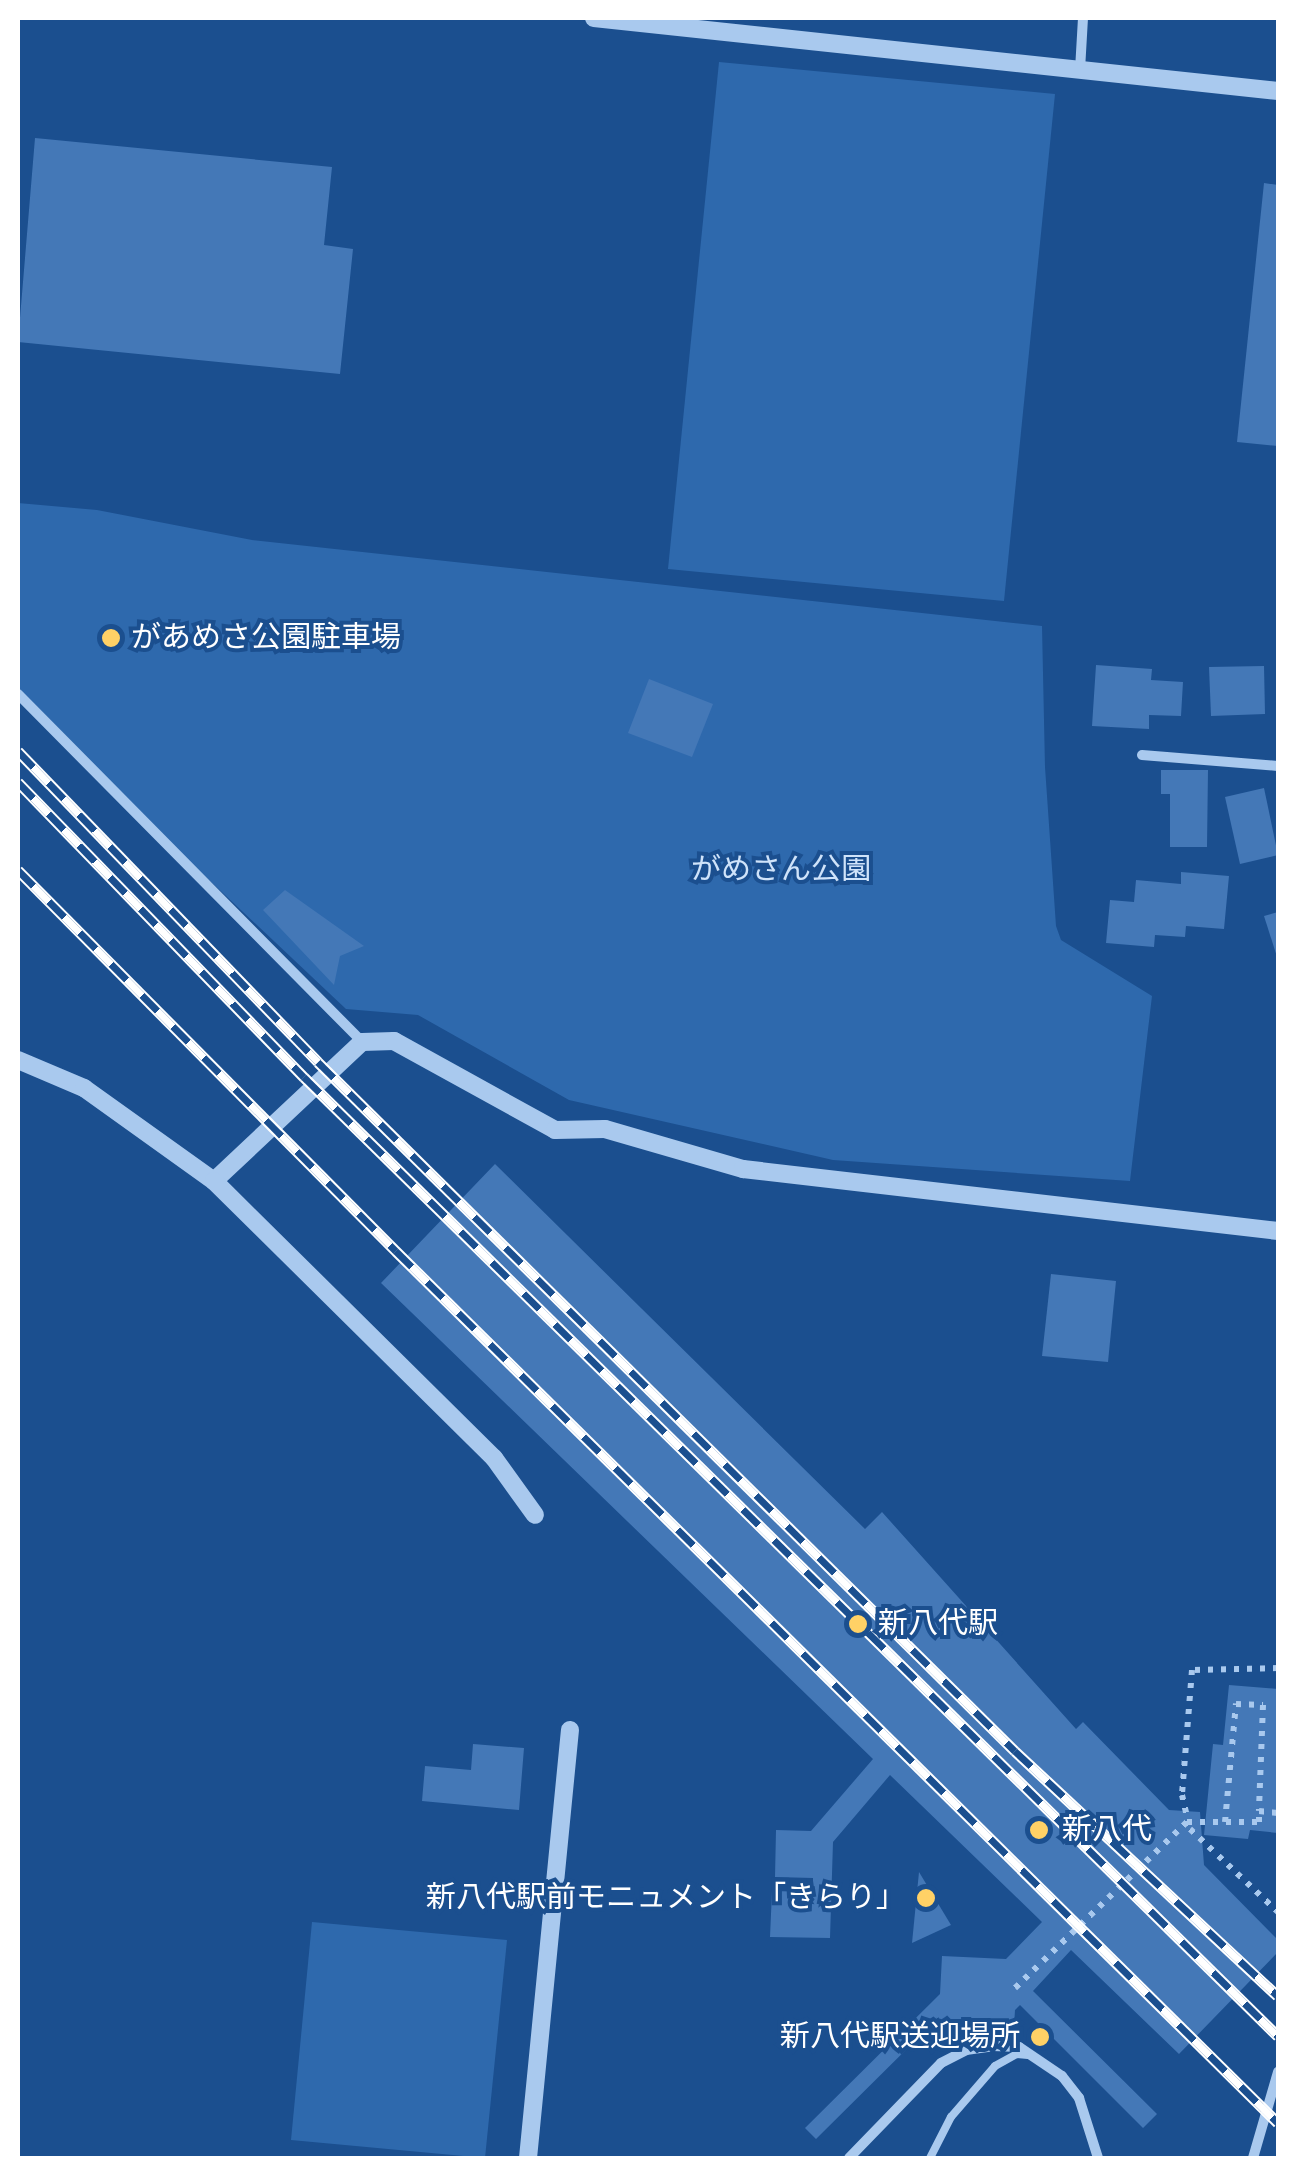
<!DOCTYPE html>
<html>
<head>
<meta charset="utf-8">
<style>
  body { margin:0 }
  #map { position:relative; width:1296px; height:2176px; overflow:hidden; background:#1b4f8f; font-family:"Varela Round","Noto Sans JP",sans-serif }
  div>[style] { position:absolute }
  .green>* { inset:0; background:#2e69ad }
  .building>* { inset:0; background:#4478b7 }
  .path>* { height:6px; margin-top:-3px; transform-origin:0; background:repeating-linear-gradient(90deg,#a9c9ee 0 5px,transparent 0 13px) }
  .service>* { height:8px; margin:-4px; padding:0 4px; transform-origin:4px; border-radius:4px; background:#a9c9ee }
  .minor>* { height:10px; margin:-5px; padding:0 5px; transform-origin:5px; border-radius:5px; background:#a9c9ee }
  .tertiary>* { height:18px; margin:-9px; padding:0 9px; transform-origin:9px; border-radius:9px; background:#a9c9ee }
  .rail>* { height:11px; margin-top:-5.5px; transform-origin:0; background:repeating-linear-gradient(90deg,#1b4f8f 0 22px,#fff 0 44px); box-sizing:border-box; border-block:2px solid #fff }
  .dots>* { width:28px; height:28px; translate:-50% -50%; box-sizing:border-box; border:5px solid #1b4f8f; border-radius:50% }
  span { translate:-50% -50%; white-space:nowrap; text-align:center; line-height:1.15; -webkit-text-stroke:8px #1b4f8f; paint-order:stroke }
  .poi-label { font-size:30px; color:#fff }
  .left { translate:0 -50%; text-align:left }
  .right { translate:-100% -50%; text-align:right }
  .park-label { font-size:30px; color:#cfe3fa }
  .frame { position:absolute; inset:0; border:20px solid #fff; pointer-events:none }
</style>
</head>
<body>
<div id="map">
  <div class="green">
    <i style="clip-path:polygon(719px 62px,1055px 94px,1004px 601px,668px 569px)"></i>
    <i style="clip-path:polygon(18px 503px,97px 510px,252px 540px,1042px 626px,1045px 767px,1056px 926px,1061px 940px,1152px 996px,1130px 1181px,833px 1160px,569px 1100px,418px 1015px,346px 1009px,88px 766px,18px 690px)"></i>
    <i style="clip-path:polygon(312px 1922px,507px 1940px,485px 2158px,291px 2140px)"></i>
  </div>
  <div class="building">
    <i style="clip-path:polygon(35px 138px,332px 167px,324px 245px,353px 249px,340px 374px,18px 342px)"></i>
    <i style="clip-path:polygon(1264px 183px,1278px 185px,1278px 446px,1237px 442px)"></i>
    <i style="clip-path:polygon(1096px 665px,1152px 669px,1151px 680px,1183px 682px,1181px 716px,1149px 715px,1149px 729px,1092px 726px)"></i>
    <i style="clip-path:polygon(1264px 666px,1265px 714px,1211px 716px,1209px 667px)"></i>
    <i style="clip-path:polygon(649px 679px,713px 704px,692px 757px,628px 733px)"></i>
    <i style="clip-path:polygon(1161px 770px,1208px 770px,1207px 847px,1170px 847px,1170px 794px,1161px 794px)"></i>
    <i style="clip-path:polygon(1264px 788px,1278px 855px,1240px 864px,1225px 797px)"></i>
    <i style="clip-path:polygon(1181px 872px,1229px 876px,1224px 929px,1186px 926px,1185px 937px,1155px 935px,1154px 947px,1106px 943px,1110px 900px,1134px 902px,1136px 880px,1181px 884px)"></i>
    <i style="clip-path:polygon(285px 890px,364px 946px,340px 956px,334px 985px,263px 910px)"></i>
    <i style="clip-path:polygon(1278px 912px,1278px 960px,1264px 916px)"></i>
    <i style="clip-path:polygon(495px 1164px,865px 1529px,882px 1512px,1076px 1729px,1083px 1722px,1169px 1810px,1200px 1812px,1204px 1865px,1278px 1940px,1278px 1952px,1179px 2054px,1071px 1950px,1033px 1991px,1157px 2114px,1143px 2128px,1020px 2005px,1015px 2010px,1014px 2027px,938px 2023px,939px 2017px,816px 2139px,805px 2128px,940px 1994px,942px 1956px,1006px 1959px,1042px 1922px,890px 1775px,833px 1842px,830px 1938px,770px 1937px,772px 1891px,813px 1892px,813px 1878px,775px 1877px,776px 1830px,811px 1831px,873px 1759px,381px 1283px)"></i>
    <i style="clip-path:polygon(1051px 1274px,1116px 1281px,1108px 1362px,1042px 1356px)"></i>
    <i style="clip-path:polygon(1229px 1685px,1278px 1689px,1278px 1833px,1250px 1830px,1248px 1839px,1204px 1835px,1213px 1744px,1223px 1745px)"></i>
    <i style="clip-path:polygon(473px 1744px,524px 1748px,519px 1810px,422px 1801px,425px 1766px,471px 1770px)"></i>
    <i style="clip-path:polygon(919px 1872px,951px 1925px,912px 1943px)"></i>
  </div>
  <div class="path">
    <i style="left:1278px;top:1668px;width:86px;rotate:178.7deg"></i>
    <i style="left:1192px;top:1670px;width:125px;rotate:94.6deg"></i>
    <i style="left:1182px;top:1795px;width:35px;rotate:77deg"></i>
    <i style="left:1190px;top:1829px;width:121px;rotate:43.3deg"></i>
    <i style="left:1225px;top:1822px;width:119px;rotate:-84.7deg"></i>
    <i style="left:1236px;top:1704px;width:27px;rotate:2deg"></i>
    <i style="left:1263px;top:1705px;width:106px;rotate:92.2deg"></i>
    <i style="left:1259px;top:1811px;width:19px;rotate:6deg"></i>
    <i style="left:1015px;top:1988px;width:239px;rotate:-44deg"></i>
    <i style="left:1187px;top:1822px;width:72px"></i>
    <i style="left:1259px;top:1822px;width:11px;rotate:-90deg"></i>
  </div>
  <div class="service">
    <i style="left:930px;top:2158px;width:46px;rotate:-62.9deg"></i>
    <i style="left:951px;top:2117px;width:67px;rotate:-49.2deg"></i>
    <i style="left:995px;top:2066px;width:25px;rotate:-29deg"></i>
    <i style="left:1017px;top:2054px;width:11px;rotate:5deg"></i>
  </div>
  <div class="minor">
    <i style="left:1080px;top:70px;width:52px;rotate:-86.7deg"></i>
    <i style="left:18px;top:694px;width:489px;rotate:45.3deg"></i>
    <i style="left:1142px;top:755px;width:136px;rotate:4.6deg"></i>
    <i style="left:849px;top:2158px;width:132px;rotate:-45.9deg"></i>
    <i style="left:941px;top:2063px;width:28px;rotate:-27deg"></i>
    <i style="left:966px;top:2050px;width:27px;rotate:-8deg"></i>
    <i style="left:993px;top:2046px;width:26px;rotate:2deg"></i>
    <i style="left:1019px;top:2047px;width:52px;rotate:34deg"></i>
    <i style="left:1062px;top:2076px;width:28px;rotate:52deg"></i>
    <i style="left:1079px;top:2098px;width:63px;rotate:72.4deg"></i>
    <i style="left:1253px;top:2158px;width:90px;rotate:-73.8deg"></i>
  </div>
  <div class="tertiary">
    <i style="left:594px;top:18px;width:688px;rotate:6.09deg"></i>
    <i style="left:18px;top:1060px;width:72px;rotate:23deg"></i>
    <i style="left:84px;top:1088px;width:160px;rotate:35.6deg"></i>
    <i style="left:214px;top:1181px;width:203px;rotate:-43.2deg"></i>
    <i style="left:362px;top:1042px;width:32px;rotate:-2deg"></i>
    <i style="left:394px;top:1041px;width:184px;rotate:28.9deg"></i>
    <i style="left:555px;top:1130px;width:50px;rotate:-1.1deg"></i>
    <i style="left:605px;top:1129px;width:144px;rotate:16.2deg"></i>
    <i style="left:743px;top:1169px;width:539px;rotate:6.61deg"></i>
    <i style="left:214px;top:1181px;width:394px;rotate:44.7deg"></i>
    <i style="left:494px;top:1458px;width:70px;rotate:54.3deg"></i>
    <i style="left:528px;top:2158px;width:430px;rotate:-84.4deg"></i>
  </div>
  <div class="rail">
    <i style="left:18px;top:751px;width:432px;rotate:46deg"></i>
    <i style="left:318px;top:1062px;width:980px;rotate:44.67deg"></i>
    <i style="left:1015px;top:1751px;width:359px;rotate:43deg"></i>
    <i style="left:18px;top:782px;width:411px;rotate:45.9deg"></i>
    <i style="left:304px;top:1077px;width:1367px;rotate:44.56deg"></i>
    <i style="left:18px;top:870px;width:537px;rotate:45.23deg"></i>
    <i style="left:396px;top:1251px;width:1240px;rotate:44.67deg"></i>
  </div>
  <div class="dots">
    <i style="left:111px;top:638px;background:#ffd166"></i>
    <i style="left:858px;top:1624px;background:#ffd166"></i>
    <i style="left:1039px;top:1830px;background:#ffd166"></i>
    <i style="left:926px;top:1898px;background:#ffd166"></i>
    <i style="left:1040px;top:2037px;background:#ffd166"></i>
  </div>
  <div class="poi-label">
    <span class="left" style="left:131px;top:638px">があめさ公園駐車場</span>
    <span class="left" style="left:878px;top:1624px">新八代駅</span>
    <span class="left" style="left:1062px;top:1830px">新八代</span>
    <span class="right" style="left:906px;top:1898px">新八代駅前モニュメント「きらり」</span>
    <span class="right" style="left:1020px;top:2037px">新八代駅送迎場所</span>
  </div>
  <div class="park-label">
    <span style="left:781px;top:870px">がめさん公園</span>
  </div>
  <div class="frame"></div>
</div>
</body>
</html>
